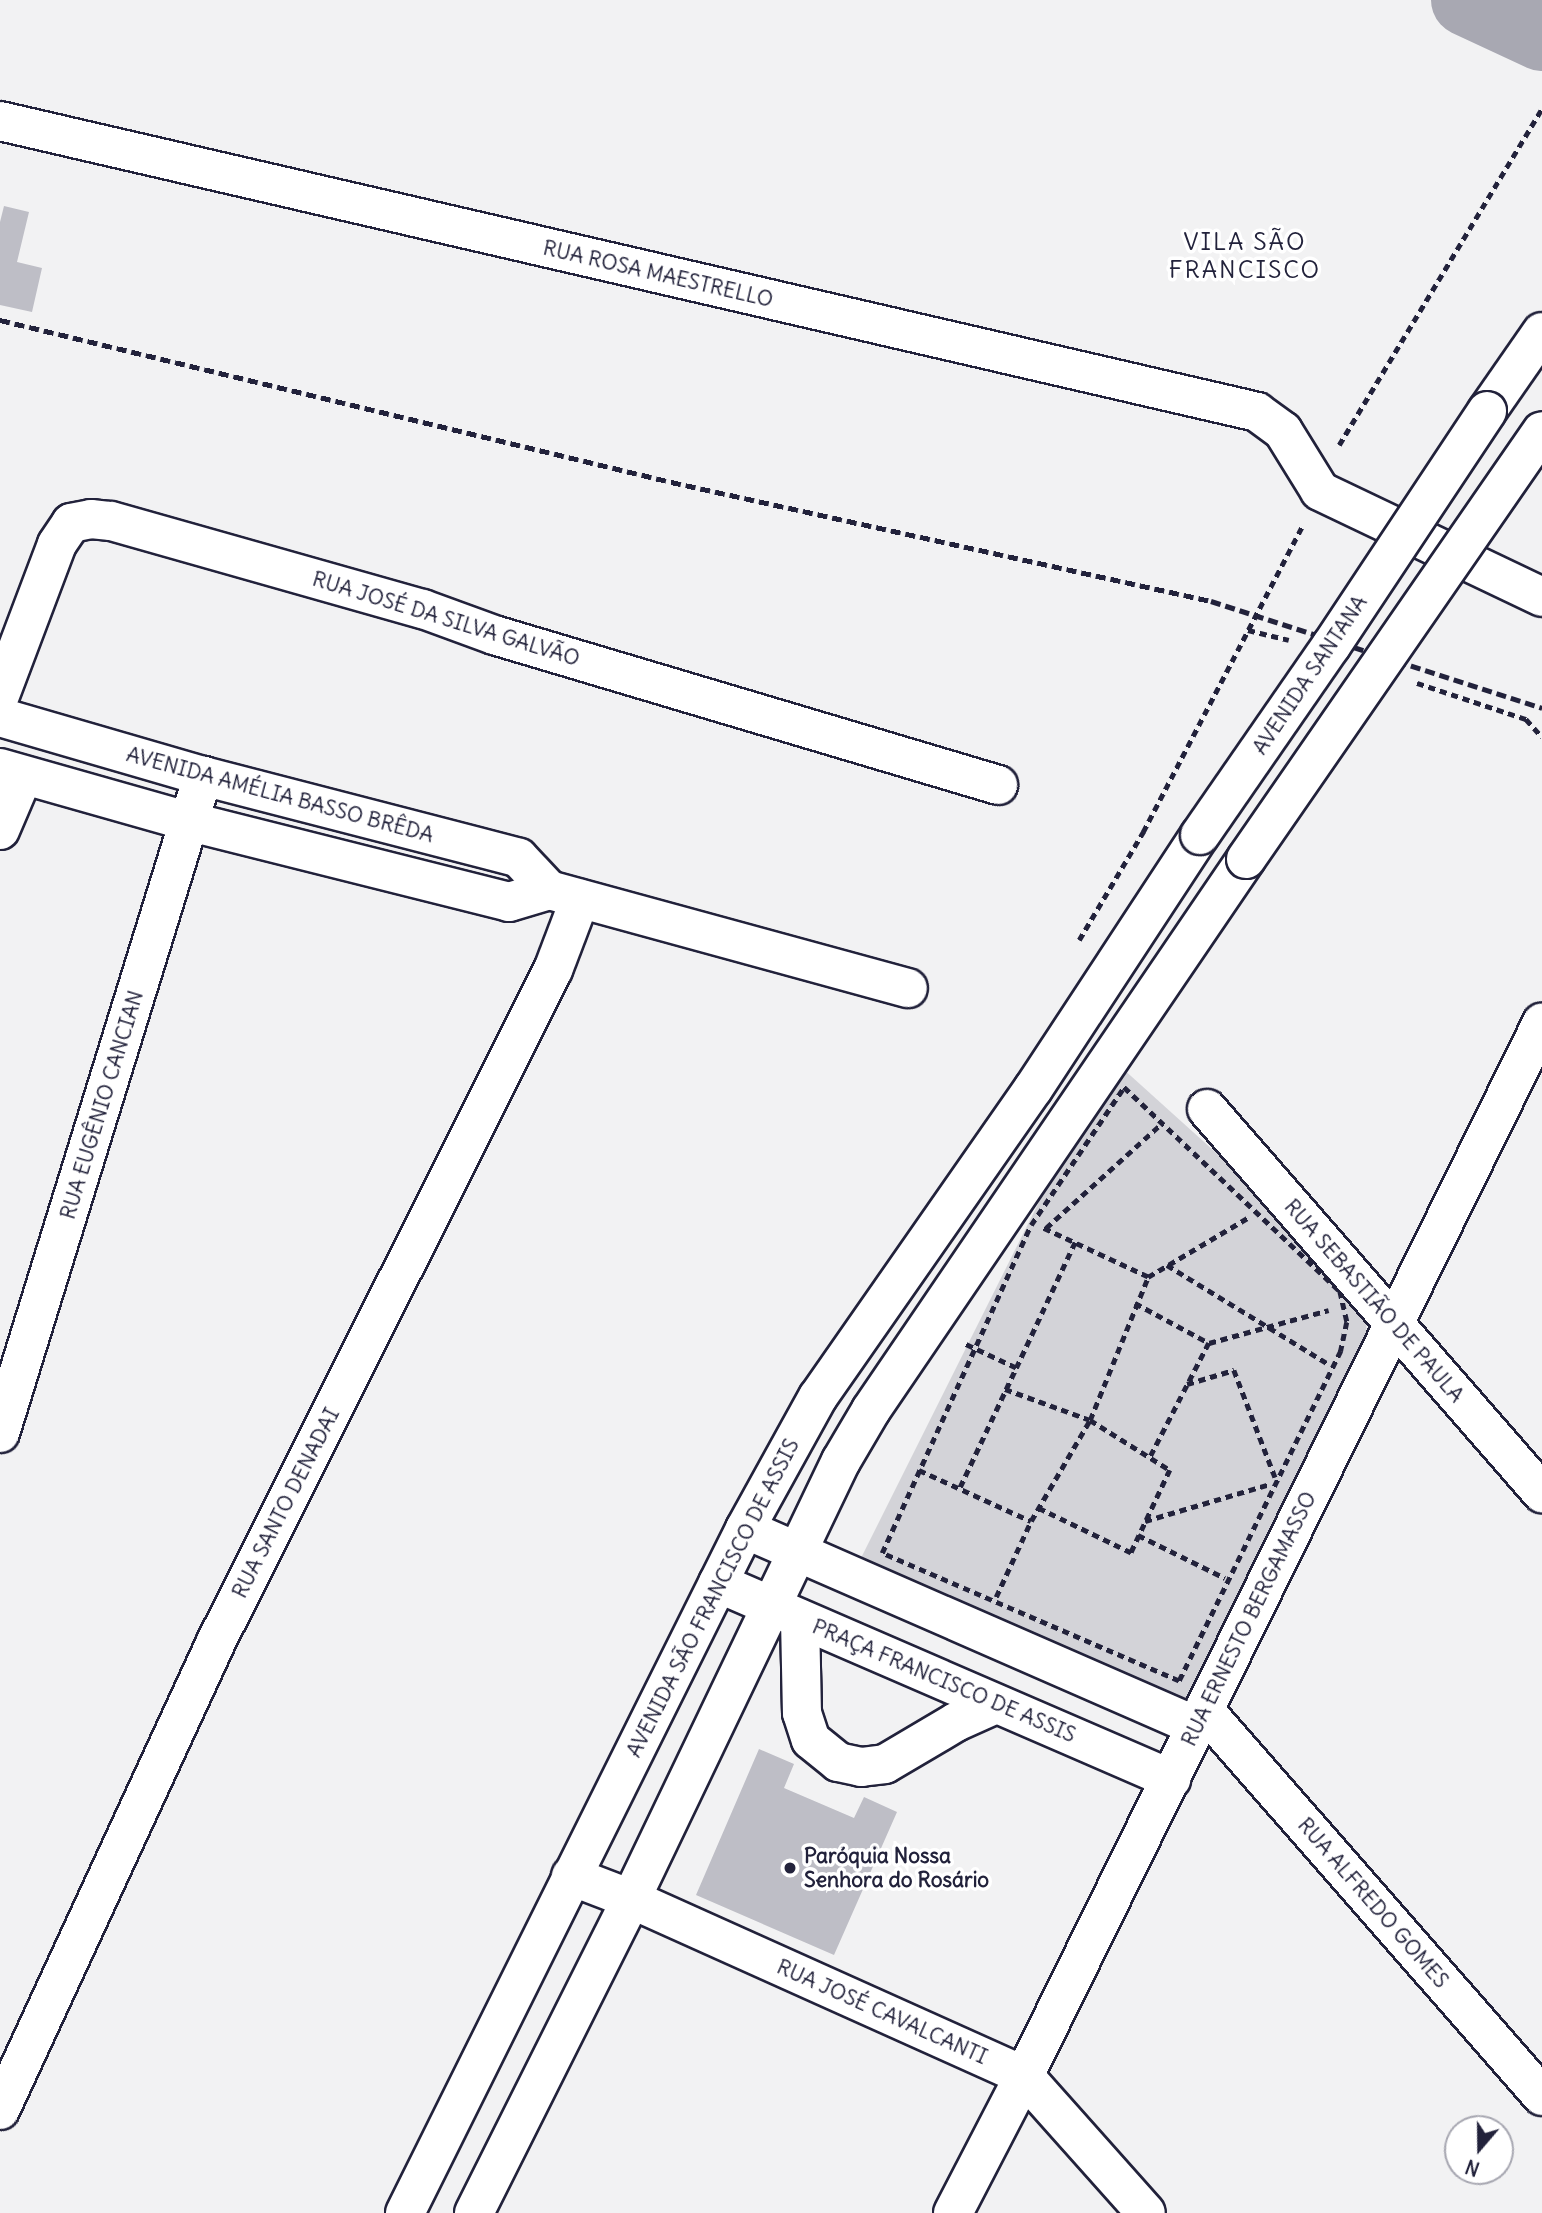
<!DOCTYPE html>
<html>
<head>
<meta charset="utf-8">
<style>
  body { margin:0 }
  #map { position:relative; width:1542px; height:2213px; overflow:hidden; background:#f2f2f3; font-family:Delius,sans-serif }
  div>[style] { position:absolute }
  .green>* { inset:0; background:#d3d3d8 }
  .river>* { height:72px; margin:-36px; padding:0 36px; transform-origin:36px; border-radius:36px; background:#a8a8b2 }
  .building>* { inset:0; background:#bebec6 }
  .path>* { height:4.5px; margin-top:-2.25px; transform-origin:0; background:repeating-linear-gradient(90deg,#22223b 0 7px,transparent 0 12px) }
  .roads { filter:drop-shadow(2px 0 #22223b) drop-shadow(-2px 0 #22223b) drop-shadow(0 2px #22223b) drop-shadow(0 -2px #22223b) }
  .minor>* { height:38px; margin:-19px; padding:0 19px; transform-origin:19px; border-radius:19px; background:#fff }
  .major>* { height:38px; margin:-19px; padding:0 19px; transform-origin:19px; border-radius:19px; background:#fff }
  .rail>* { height:5px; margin-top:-2.5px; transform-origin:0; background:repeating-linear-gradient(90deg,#22223b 0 10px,transparent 0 15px) }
  .bridges { filter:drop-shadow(2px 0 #22223b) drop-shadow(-2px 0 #22223b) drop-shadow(0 2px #22223b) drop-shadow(0 -2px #22223b) }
  .major-bridge>* { height:38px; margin:-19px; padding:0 19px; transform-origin:19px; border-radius:19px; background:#fff }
  .dots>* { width:19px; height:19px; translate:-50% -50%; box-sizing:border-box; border:4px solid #fff; border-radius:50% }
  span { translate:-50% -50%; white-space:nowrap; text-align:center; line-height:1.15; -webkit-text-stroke:7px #fff; paint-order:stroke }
  .street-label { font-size:21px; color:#22223b }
  .poi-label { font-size:21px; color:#22223b; font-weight:700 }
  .left { translate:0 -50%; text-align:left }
  .quarter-label { font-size:24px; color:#22223b; letter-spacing:2px }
  .north { position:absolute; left:1444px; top:2115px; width:70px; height:70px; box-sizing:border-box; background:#fff; border:2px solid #a7a7b1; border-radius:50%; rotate:200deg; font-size:19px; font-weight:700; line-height:28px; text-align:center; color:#22223b }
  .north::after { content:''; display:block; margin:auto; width:24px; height:32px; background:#22223b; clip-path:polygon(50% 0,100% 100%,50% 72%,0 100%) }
</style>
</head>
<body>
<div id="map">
  <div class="green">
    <i style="clip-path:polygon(1111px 1058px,1315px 1242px,1367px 1310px,1366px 1339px,1186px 1704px,858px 1564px)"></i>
  </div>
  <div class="river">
    <i style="left:1467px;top:0;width:83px;rotate:25deg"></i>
  </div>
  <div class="building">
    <i style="clip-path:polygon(4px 206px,29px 212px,17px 262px,42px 268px,32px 312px,0 305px,0 222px)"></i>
    <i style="clip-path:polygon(759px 1749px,794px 1764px,784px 1788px,854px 1818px,864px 1797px,897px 1812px,834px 1955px,696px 1895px)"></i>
  </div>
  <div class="path">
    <i style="left:1339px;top:445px;width:393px;rotate:-58.9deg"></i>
    <i style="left:1248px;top:630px;width:42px;rotate:13.7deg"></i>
    <i style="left:1417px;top:683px;width:115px;rotate:18.3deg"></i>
    <i style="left:1526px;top:719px;width:24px;rotate:48deg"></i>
    <i style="left:1079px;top:940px;width:126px;rotate:-59.3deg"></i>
    <i style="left:1143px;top:832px;width:345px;rotate:-62.5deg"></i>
    <i style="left:1124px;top:1087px;width:297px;rotate:43.4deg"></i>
    <i style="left:1340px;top:1291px;width:32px;rotate:77deg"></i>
    <i style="left:1347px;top:1322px;width:30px;rotate:102deg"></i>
    <i style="left:1341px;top:1351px;width:368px;rotate:116.1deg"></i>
    <i style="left:1179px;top:1681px;width:323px;rotate:-156.7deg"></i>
    <i style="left:882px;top:1553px;width:360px;rotate:-65.6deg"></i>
    <i style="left:1031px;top:1225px;width:166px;rotate:-56deg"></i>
    <i style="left:1046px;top:1228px;width:155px;rotate:-42.1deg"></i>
    <i style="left:1167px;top:1265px;width:191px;rotate:31.5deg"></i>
    <i style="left:1148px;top:1277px;width:117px;rotate:-30.7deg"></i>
    <i style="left:1135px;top:1303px;width:84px;rotate:28.4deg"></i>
    <i style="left:1209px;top:1343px;width:131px;rotate:117.3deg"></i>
    <i style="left:1209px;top:1343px;width:124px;rotate:-15.4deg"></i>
    <i style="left:1016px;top:1368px;width:139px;rotate:-64.9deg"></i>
    <i style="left:1187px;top:1384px;width:49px;rotate:-16.6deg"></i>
    <i style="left:1234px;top:1370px;width:115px;rotate:69deg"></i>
    <i style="left:1005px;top:1389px;width:90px;rotate:20deg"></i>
    <i style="left:1090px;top:1420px;width:94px;rotate:32deg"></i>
    <i style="left:1170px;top:1470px;width:92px;rotate:115.2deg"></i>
    <i style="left:1131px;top:1553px;width:103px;rotate:-154.2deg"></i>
    <i style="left:919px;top:1470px;width:123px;rotate:24.5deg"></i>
    <i style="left:1031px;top:1521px;width:117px;rotate:-59.7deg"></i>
    <i style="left:1090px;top:1420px;width:154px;rotate:-67.9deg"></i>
    <i style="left:1148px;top:1277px;width:116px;rotate:-155deg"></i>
    <i style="left:960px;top:1487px;width:132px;rotate:-64.8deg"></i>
    <i style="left:1016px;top:1368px;width:56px;rotate:-154.8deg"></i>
    <i style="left:1145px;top:1521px;width:130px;rotate:-16.5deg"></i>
    <i style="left:1138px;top:1535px;width:97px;rotate:26.3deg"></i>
    <i style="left:996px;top:1597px;width:84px;rotate:-65.3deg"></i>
  </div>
  <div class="roads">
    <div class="minor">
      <i style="left:0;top:121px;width:1290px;rotate:13.03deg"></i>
      <i style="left:1257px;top:412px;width:32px;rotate:36deg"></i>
      <i style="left:1283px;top:431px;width:70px;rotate:58.3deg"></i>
      <i style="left:1320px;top:491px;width:246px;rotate:25.5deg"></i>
      <i style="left:0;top:695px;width:161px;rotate:-69.3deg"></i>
      <i style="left:57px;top:544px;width:25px;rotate:-56deg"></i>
      <i style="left:71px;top:523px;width:20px;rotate:-11deg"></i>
      <i style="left:91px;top:519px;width:20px;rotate:6deg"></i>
      <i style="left:111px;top:521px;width:324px;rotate:15.8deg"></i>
      <i style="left:423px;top:609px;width:76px;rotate:20.1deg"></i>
      <i style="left:494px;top:635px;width:526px;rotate:16.57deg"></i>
      <i style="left:0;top:717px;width:211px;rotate:16.2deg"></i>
      <i style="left:203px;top:776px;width:326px;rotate:14.5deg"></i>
      <i style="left:519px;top:858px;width:44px;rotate:46.8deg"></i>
      <i style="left:549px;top:890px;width:372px;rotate:15.3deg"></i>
      <i style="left:0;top:768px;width:198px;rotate:15.8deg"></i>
      <i style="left:191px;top:822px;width:328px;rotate:14.1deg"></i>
      <i style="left:509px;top:902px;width:42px;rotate:-16.7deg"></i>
      <i style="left:0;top:830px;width:59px;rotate:-66.9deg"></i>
      <i style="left:1207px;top:1109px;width:510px;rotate:48.9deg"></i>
      <i style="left:0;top:1433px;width:688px;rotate:-72.83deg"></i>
      <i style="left:745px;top:1529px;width:492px;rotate:23.6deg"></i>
      <i style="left:718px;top:1583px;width:494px;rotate:23.4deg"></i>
      <i style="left:800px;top:1619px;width:94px;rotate:88.8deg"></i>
      <i style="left:802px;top:1713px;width:28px;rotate:72deg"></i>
      <i style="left:811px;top:1740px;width:35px;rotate:39deg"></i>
      <i style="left:838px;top:1762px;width:24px;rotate:12deg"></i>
      <i style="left:861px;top:1767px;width:24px;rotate:-7deg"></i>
      <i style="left:885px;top:1764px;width:82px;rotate:-30.6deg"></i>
      <i style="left:956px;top:1722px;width:44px;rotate:-24.2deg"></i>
      <i style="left:1204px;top:1710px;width:513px;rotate:48.79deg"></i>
      <i style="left:571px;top:1876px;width:64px;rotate:21deg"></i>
      <i style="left:631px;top:1899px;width:431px;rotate:24.2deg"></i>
      <i style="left:1024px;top:2076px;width:183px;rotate:48.3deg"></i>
      <i style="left:0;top:2110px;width:515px;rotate:-65.22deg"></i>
      <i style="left:216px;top:1642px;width:752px;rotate:-63.37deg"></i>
      <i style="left:553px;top:970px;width:76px;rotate:-69.2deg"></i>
      <i style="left:953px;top:2213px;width:154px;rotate:-62.6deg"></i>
      <i style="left:1024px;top:2076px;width:1174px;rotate:-63.81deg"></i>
    </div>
    <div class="major">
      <i style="left:1487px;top:411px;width:96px;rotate:-55.2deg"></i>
      <i style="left:405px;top:2213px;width:764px;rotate:-63.57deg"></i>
      <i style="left:745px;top:1529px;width:151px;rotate:-61.1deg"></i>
      <i style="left:818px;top:1397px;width:376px;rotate:-55.1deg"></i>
      <i style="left:1033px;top:1089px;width:304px;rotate:-56.7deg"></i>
      <i style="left:474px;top:2213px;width:351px;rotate:-63.4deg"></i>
      <i style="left:631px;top:1899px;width:486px;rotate:-64.4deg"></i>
      <i style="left:841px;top:1461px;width:59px;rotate:-59.5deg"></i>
      <i style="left:871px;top:1410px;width:667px;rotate:-55.76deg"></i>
    </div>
  </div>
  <div class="rail">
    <i style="left:0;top:320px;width:690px;rotate:13.57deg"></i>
    <i style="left:671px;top:482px;width:553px;rotate:12.43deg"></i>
    <i style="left:1211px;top:601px;width:348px;rotate:17.9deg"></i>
  </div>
  <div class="bridges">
    <div class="major-bridge">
      <i style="left:1200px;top:835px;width:230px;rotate:-55.3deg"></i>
      <i style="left:1331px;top:646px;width:282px;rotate:-56.4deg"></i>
      <i style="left:1246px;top:859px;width:520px;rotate:-55.33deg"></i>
    </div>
  </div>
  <div class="dots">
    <i style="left:790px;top:1868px;background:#22223b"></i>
  </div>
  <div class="street-label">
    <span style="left:658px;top:274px;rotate:13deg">RUA ROSA MAESTRELLO</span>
    <span style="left:446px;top:619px;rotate:17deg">RUA JOSÉ DA SILVA GALVÃO</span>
    <span style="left:1310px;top:675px;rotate:-56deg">AVENIDA SANTANA</span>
    <span style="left:280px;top:795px;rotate:15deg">AVENIDA AMÉLIA BASSO BRÊDA</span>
    <span style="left:102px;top:1105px;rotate:-73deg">RUA EUGÊNIO CANCIAN</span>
    <span style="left:1374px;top:1301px;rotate:49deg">RUA SEBASTIÃO DE PAULA</span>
    <span style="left:286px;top:1503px;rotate:-63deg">RUA SANTO DENADAI</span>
    <span style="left:713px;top:1598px;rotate:-63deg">AVENIDA SÃO FRANCISCO DE ASSIS</span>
    <span style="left:1249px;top:1619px;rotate:-64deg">RUA ERNESTO BERGAMASSO</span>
    <span style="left:944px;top:1681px;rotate:23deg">PRAÇA FRANCISCO DE ASSIS</span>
    <span style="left:1373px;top:1903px;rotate:49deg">RUA ALFREDO GOMES</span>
    <span style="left:882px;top:2012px;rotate:24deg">RUA JOSÉ CAVALCANTI</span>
  </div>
  <div class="poi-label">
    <span class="left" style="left:804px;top:1868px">Paróquia Nossa<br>Senhora do Rosário</span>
  </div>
  <div class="quarter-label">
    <span style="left:1245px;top:256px">VILA SÃO<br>FRANCISCO</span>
  </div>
  <div class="north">N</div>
</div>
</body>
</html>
